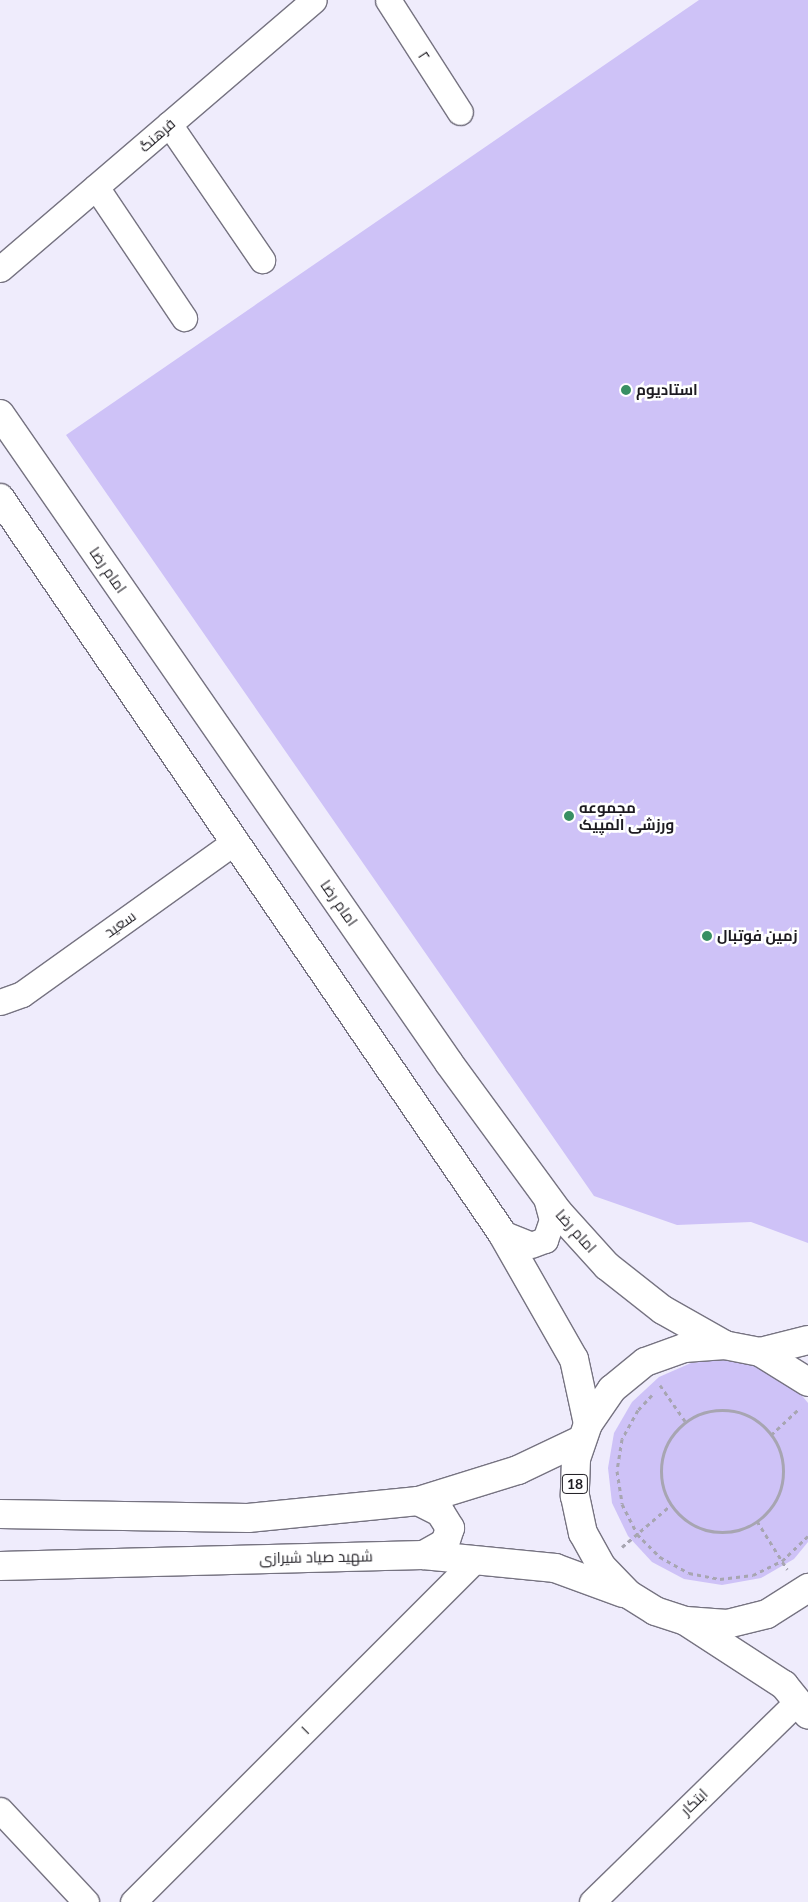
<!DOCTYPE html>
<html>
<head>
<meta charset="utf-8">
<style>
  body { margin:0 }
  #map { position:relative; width:808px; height:1902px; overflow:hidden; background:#efecfc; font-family:Lato,Cairo,sans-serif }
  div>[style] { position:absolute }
  .green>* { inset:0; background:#cec2f7 }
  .path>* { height:3px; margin-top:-1.5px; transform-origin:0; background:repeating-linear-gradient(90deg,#a7a5b1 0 4px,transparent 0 8px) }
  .path>.ring { margin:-1.5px; padding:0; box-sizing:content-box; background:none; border:3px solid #a7a5b1; border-radius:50% }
  .roads { filter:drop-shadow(1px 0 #767381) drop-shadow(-1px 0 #767381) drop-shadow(0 1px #767381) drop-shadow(0 -1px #767381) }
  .minor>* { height:25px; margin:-12.5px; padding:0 12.5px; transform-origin:12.5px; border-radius:12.5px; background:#fff }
  .secondary>* { height:28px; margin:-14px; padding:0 14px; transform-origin:14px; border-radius:14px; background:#fff }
  .trunk>* { height:28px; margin:-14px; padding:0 14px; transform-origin:14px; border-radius:14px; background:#fff }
  .dots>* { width:14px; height:14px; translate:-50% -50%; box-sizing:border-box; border:2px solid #fff; border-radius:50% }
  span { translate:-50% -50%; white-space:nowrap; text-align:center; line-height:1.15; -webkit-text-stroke:5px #fff; paint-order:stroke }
  .shield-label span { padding:1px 4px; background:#fff; border:1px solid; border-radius:4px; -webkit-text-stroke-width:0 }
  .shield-label { font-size:14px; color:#1d1b21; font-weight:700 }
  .street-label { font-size:15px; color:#1d1b21 }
  .poi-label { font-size:15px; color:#1d1b21; font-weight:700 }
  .left { translate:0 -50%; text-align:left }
</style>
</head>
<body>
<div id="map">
  <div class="green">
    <i style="clip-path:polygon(699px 0,808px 0,808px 1243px,751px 1222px,677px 1225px,594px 1196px,66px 435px)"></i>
    <i style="clip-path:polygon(727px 1359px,762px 1367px,795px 1387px,808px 1403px,808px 1542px,794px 1559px,761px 1578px,722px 1585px,684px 1579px,652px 1562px,628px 1536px,612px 1503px,608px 1468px,614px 1433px,632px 1402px,659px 1377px,691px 1363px)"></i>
  </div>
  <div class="path">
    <i style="left:660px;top:1385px;width:44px;rotate:55.2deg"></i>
    <i style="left:652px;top:1395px;width:21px;rotate:133deg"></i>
    <i style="left:638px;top:1410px;width:33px;rotate:119deg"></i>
    <i style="left:622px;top:1439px;width:32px;rotate:99deg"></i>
    <i style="left:617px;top:1471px;width:33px;rotate:81deg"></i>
    <i style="left:622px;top:1504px;width:34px;rotate:63deg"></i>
    <i style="left:637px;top:1534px;width:33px;rotate:45deg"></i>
    <i style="left:660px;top:1557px;width:33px;rotate:29deg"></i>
    <i style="left:689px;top:1573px;width:32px;rotate:11deg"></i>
    <i style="left:720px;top:1579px;width:33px;rotate:-7deg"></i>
    <i style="left:753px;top:1575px;width:32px;rotate:-26deg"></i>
    <i style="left:782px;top:1561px;width:36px;rotate:-44deg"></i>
    <i class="ring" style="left:661px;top:1410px;width:119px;height:119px"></i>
    <i style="left:771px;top:1435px;width:40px;rotate:-43deg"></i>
    <i style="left:757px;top:1521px;width:57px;rotate:58deg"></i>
    <i style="left:622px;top:1547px;width:65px;rotate:-40.6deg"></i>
  </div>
  <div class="roads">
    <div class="minor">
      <i style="left:388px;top:0;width:133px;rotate:57.3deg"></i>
      <i style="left:169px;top:124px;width:165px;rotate:55.6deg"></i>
      <i style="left:96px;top:187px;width:158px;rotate:56.1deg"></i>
      <i style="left:0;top:269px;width:413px;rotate:-40.6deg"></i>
      <i style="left:0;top:1002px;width:23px;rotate:-20deg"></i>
      <i style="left:22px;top:994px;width:263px;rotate:-35.6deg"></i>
      <i style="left:502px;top:1233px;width:31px;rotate:22deg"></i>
      <i style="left:531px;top:1245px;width:15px;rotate:-20deg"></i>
      <i style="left:545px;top:1240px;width:21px;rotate:-71deg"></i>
      <i style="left:552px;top:1220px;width:27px;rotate:-105deg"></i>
      <i style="left:0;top:1810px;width:126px;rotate:46.9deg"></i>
      <i style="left:133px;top:1902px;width:485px;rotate:-45deg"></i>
      <i style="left:592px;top:1902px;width:285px;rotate:-44.3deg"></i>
    </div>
    <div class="secondary">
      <i style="left:0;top:414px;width:789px;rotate:55.32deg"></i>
      <i style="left:449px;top:1063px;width:185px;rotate:53.8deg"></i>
      <i style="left:558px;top:1212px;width:73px;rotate:47.8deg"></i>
      <i style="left:607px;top:1266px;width:71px;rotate:38.2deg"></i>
      <i style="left:663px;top:1310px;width:71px;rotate:29.4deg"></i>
      <i style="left:0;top:498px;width:890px;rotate:55.67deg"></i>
      <i style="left:502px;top:1233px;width:145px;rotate:60.3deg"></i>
      <i style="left:574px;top:1359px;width:66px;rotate:77.8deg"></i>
    </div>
    <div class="trunk">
      <i style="left:760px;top:1352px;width:49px;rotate:-14deg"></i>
      <i style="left:808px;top:1382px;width:57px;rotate:-148deg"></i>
      <i style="left:760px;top:1352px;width:36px;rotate:-169deg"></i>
      <i style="left:725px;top:1345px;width:41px;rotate:175.8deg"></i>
      <i style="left:684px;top:1348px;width:41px;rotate:160.3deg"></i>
      <i style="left:645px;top:1362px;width:43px;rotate:140.7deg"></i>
      <i style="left:612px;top:1389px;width:42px;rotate:124.4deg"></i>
      <i style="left:588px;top:1424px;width:37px;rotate:109deg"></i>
      <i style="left:576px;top:1459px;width:37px;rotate:92deg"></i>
      <i style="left:575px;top:1496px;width:38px;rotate:78deg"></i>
      <i style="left:583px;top:1533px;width:38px;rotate:61deg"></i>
      <i style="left:601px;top:1566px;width:39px;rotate:46deg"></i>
      <i style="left:628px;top:1594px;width:32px;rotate:32deg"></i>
      <i style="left:655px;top:1611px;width:33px;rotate:18deg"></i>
      <i style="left:686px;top:1621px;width:41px;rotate:4.2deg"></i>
      <i style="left:727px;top:1624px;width:41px;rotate:-14deg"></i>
      <i style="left:767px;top:1614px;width:49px;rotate:-32.4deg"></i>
      <i style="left:418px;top:1501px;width:25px;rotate:27deg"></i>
      <i style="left:440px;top:1512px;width:19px;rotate:58deg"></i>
      <i style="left:450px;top:1528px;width:16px;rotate:108deg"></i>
      <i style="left:445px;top:1543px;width:25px;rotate:151deg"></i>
      <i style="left:0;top:1514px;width:248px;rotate:0.9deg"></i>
      <i style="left:248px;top:1518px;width:171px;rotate:-5.7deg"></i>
      <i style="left:418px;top:1501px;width:105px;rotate:-17.2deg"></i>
      <i style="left:518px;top:1470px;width:70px;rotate:-25.5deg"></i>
      <i style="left:0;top:1566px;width:423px;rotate:-1.5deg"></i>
      <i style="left:423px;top:1555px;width:133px;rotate:5.6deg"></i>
      <i style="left:555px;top:1568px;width:72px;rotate:20.2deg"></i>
      <i style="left:687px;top:1622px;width:116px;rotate:33deg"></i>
      <i style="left:784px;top:1685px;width:38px;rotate:51deg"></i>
    </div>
  </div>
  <div class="dots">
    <i style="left:626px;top:390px;background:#388f63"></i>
    <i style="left:569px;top:816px;background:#388f63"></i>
    <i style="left:707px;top:936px;background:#388f63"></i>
  </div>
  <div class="shield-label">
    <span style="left:575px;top:1484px">18</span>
  </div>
  <div class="street-label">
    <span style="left:424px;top:56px;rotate:57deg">۲</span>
    <span style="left:157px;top:135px;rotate:-41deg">فرهنگ</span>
    <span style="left:108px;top:570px;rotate:55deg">امام رضا</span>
    <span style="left:339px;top:903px;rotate:55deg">امام رضا</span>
    <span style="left:120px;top:924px;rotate:-35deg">سعید</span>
    <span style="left:576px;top:1231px;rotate:48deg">امام رضا</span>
    <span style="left:316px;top:1557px;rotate:-1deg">شهید صیاد شیرازی</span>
    <span style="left:305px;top:1730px;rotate:-45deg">۱</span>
    <span style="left:694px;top:1802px;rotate:-44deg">ابتکار</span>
  </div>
  <div class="poi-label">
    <span class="left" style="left:636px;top:390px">استادیوم</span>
    <span class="left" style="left:579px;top:816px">مجموعه<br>ورزشی المپیک</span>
    <span class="left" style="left:717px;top:936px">زمین فوتبال</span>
  </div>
</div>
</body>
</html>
